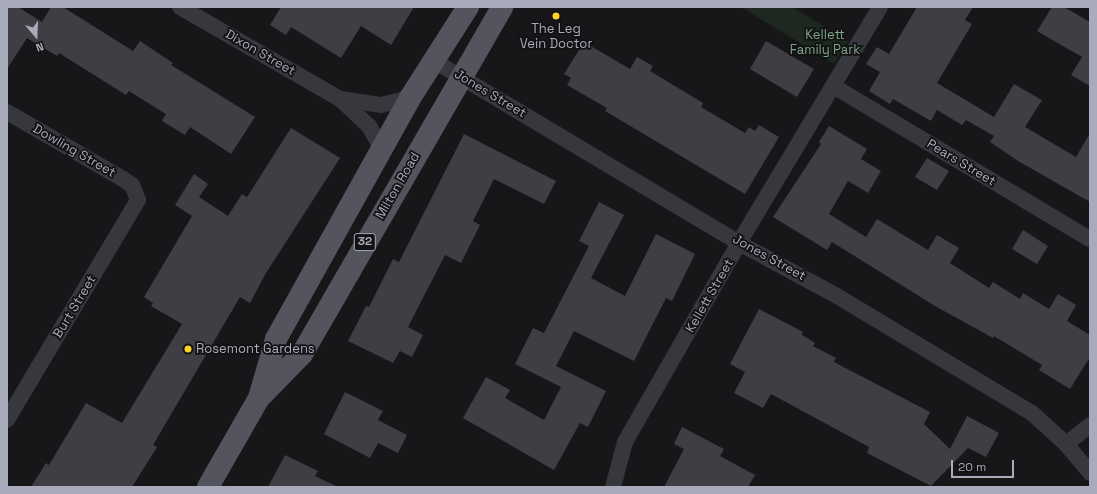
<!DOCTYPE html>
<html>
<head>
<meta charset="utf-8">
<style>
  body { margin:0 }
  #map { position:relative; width:1097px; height:494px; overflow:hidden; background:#171619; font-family:"Space Grotesk",sans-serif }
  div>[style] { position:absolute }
  .green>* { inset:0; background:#1e2720 }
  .building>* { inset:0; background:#3e3e44 }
  .minor>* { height:16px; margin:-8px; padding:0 8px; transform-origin:8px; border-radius:8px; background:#37373e }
  .primary>* { height:22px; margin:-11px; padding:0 11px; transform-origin:11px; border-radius:11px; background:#53545d }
  .dots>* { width:11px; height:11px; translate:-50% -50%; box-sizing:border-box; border:2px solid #121114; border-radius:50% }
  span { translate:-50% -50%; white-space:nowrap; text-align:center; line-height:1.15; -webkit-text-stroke:3.5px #121114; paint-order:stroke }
  .shield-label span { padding:1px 3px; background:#121114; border:1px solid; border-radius:3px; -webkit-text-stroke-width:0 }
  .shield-label { font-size:12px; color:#a7abba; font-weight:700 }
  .poi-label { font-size:13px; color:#a7abba }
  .left { translate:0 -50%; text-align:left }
  .park-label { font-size:13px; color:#7da684 }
  .street-label { font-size:13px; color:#a7abba }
  .frame { position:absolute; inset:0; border:8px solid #a7abba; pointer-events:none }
  .north { position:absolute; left:16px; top:16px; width:40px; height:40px; -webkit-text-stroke:3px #121114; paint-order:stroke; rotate:161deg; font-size:11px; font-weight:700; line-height:16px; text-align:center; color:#a7abba }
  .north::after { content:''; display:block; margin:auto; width:14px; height:18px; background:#a7abba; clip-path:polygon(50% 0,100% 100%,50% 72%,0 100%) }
  .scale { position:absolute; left:951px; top:460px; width:63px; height:18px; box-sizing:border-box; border:2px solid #a7abba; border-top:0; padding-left:5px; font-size:12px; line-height:14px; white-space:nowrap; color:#a7abba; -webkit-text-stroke:3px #121114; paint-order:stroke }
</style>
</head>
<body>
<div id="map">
  <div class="green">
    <i style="clip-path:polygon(741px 7px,792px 7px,848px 41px,834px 64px)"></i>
  </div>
  <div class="building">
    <i style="clip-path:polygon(7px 7px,18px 7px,42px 22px,51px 7px,63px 7px,133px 51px,140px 41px,173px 63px,171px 65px,255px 117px,231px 154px,190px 127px,185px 135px,162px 121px,166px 114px,129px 91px,126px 95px,59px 53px,57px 56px,27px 38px,7px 69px)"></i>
    <i style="clip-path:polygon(281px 7px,414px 7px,391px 45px,361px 26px,341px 58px,291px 27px,286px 35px,270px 25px)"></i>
    <i style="clip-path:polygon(917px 7px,973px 7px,965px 20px,972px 24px,937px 83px,994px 117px,1014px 84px,1042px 100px,1025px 127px,1076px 157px,1090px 133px,1090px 202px,1018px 161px,990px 142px,994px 136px,966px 120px,962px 125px,937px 110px,931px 121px,893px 99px,890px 104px,869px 91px,880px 72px,866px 64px,877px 47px,889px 54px)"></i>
    <i style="clip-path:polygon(1052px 7px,1064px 7px,1090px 22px,1090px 86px,1071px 75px,1082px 57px,1037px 31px)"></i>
    <i style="clip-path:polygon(766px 41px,814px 69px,797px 97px,750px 69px)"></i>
    <i style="clip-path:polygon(584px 42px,630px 69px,637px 57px,653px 66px,650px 71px,703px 103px,701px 107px,745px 133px,749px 127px,755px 131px,759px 125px,779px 137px,745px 194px,605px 111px,607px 108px,567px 85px,571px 78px,564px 74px)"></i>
    <i style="clip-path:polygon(829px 126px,867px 149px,861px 159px,881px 171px,868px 193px,848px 181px,829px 214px,866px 237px,877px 219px,928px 250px,937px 235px,959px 248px,950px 263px,989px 288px,993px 282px,1020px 299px,1023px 293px,1049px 309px,1058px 294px,1076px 305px,1067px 321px,1090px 335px,1090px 357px,1070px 389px,1039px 370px,1042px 365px,994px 336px,993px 338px,935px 306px,832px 242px,827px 250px,773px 217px,821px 144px,819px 142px)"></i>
    <i style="clip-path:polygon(291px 128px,340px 158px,266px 273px,250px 303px,240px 297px,153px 445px,157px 447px,132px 487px,31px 487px,46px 463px,49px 465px,86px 403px,122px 423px,182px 324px,151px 306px,153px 303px,144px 297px,192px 216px,175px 205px,194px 174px,208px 184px,199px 197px,228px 216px,242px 194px,247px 197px)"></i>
    <i style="clip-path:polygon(464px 134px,556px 181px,544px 204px,494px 179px,473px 221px,480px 225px,461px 263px,445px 255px,408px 327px,423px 335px,412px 357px,400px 351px,393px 363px,348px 341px,366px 306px,369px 307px,393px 259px,399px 262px)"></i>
    <i style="clip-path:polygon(927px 158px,949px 171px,937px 190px,915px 177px)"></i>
    <i style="clip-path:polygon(599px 202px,624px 215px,591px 278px,625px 296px,656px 234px,695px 254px,672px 301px,666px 298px,634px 361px,574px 331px,556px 366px,606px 391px,588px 427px,580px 423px,554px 470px,463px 418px,486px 377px,510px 390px,505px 398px,544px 420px,561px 387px,515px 364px,533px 328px,544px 333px,589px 246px,579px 241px)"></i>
    <i style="clip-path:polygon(1023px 230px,1048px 246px,1037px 264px,1012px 249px)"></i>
    <i style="clip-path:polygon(759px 309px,803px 332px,802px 335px,815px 343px,813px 346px,836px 358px,834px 362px,930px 412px,924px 424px,950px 449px,967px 416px,999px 433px,986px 457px,968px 448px,931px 486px,867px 453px,869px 447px,771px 394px,763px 408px,734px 393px,745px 372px,730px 364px)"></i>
    <i style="clip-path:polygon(345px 392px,383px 411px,378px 420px,407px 435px,398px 453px,378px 443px,370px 458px,324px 434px)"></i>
    <i style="clip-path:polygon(682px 427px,724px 449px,720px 456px,755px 475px,748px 487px,664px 487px,684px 449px,674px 444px)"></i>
    <i style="clip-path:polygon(285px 455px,318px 471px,315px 476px,338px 487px,268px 487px)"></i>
  </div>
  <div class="minor">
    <i style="left:180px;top:7px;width:185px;rotate:29.9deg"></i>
    <i style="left:340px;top:99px;width:40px;rotate:43deg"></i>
    <i style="left:369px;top:126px;width:26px;rotate:61deg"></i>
    <i style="left:434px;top:61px;width:355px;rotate:30.8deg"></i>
    <i style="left:739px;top:243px;width:111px;rotate:28.4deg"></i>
    <i style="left:837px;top:296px;width:227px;rotate:31deg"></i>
    <i style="left:1032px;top:413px;width:46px;rotate:42.4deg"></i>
    <i style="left:1066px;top:444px;width:38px;rotate:50deg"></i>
    <i style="left:833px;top:86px;width:299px;rotate:30.8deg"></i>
    <i style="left:340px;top:99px;width:41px;rotate:8.3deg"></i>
    <i style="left:381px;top:105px;width:30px;rotate:-14deg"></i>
    <i style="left:7px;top:112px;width:134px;rotate:30deg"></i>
    <i style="left:123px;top:179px;width:11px;rotate:34deg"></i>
    <i style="left:132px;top:185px;width:16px;rotate:68deg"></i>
    <i style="left:138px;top:200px;width:256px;rotate:120.8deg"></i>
    <i style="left:1066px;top:444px;width:31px;rotate:-38deg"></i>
    <i style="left:613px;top:487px;width:47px;rotate:-75.1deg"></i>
    <i style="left:625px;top:442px;width:243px;rotate:-60.2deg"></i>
    <i style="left:746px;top:231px;width:261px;rotate:-59.1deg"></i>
  </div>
  <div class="primary">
    <i style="left:261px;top:396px;width:59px;rotate:-45.7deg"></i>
    <i style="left:302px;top:354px;width:401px;rotate:-60deg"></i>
    <i style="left:208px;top:487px;width:103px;rotate:-60.2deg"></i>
    <i style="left:259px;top:398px;width:61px;rotate:-73.9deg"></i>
    <i style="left:276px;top:339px;width:276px;rotate:-60.9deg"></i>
    <i style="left:410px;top:98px;width:108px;rotate:-57.5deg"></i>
  </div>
  <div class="dots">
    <i style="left:556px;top:16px;background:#ffd228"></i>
    <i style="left:188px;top:349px;background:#ffd228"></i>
  </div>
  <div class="shield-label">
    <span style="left:365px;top:242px">32</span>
  </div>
  <div class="poi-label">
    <span style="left:556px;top:37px">The Leg<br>Vein Doctor</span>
    <span class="left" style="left:196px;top:349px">Rosemont Gardens</span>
  </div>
  <div class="park-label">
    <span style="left:825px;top:43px">Kellett<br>Family Park</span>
  </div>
  <div class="street-label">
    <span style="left:260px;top:53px;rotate:30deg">Dixon Street</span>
    <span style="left:490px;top:94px;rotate:31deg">Jones Street</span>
    <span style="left:74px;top:151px;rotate:30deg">Dowling Street</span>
    <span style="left:961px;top:163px;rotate:31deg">Pears Street</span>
    <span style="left:398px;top:186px;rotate:-60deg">Milton Road</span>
    <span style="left:769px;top:258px;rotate:29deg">Jones Street</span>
    <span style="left:710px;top:296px;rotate:-60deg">Kellett Street</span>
    <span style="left:75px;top:307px;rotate:-59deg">Burt Street</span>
  </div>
  <div class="frame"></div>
  <div class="north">N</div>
  <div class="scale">20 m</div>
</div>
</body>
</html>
